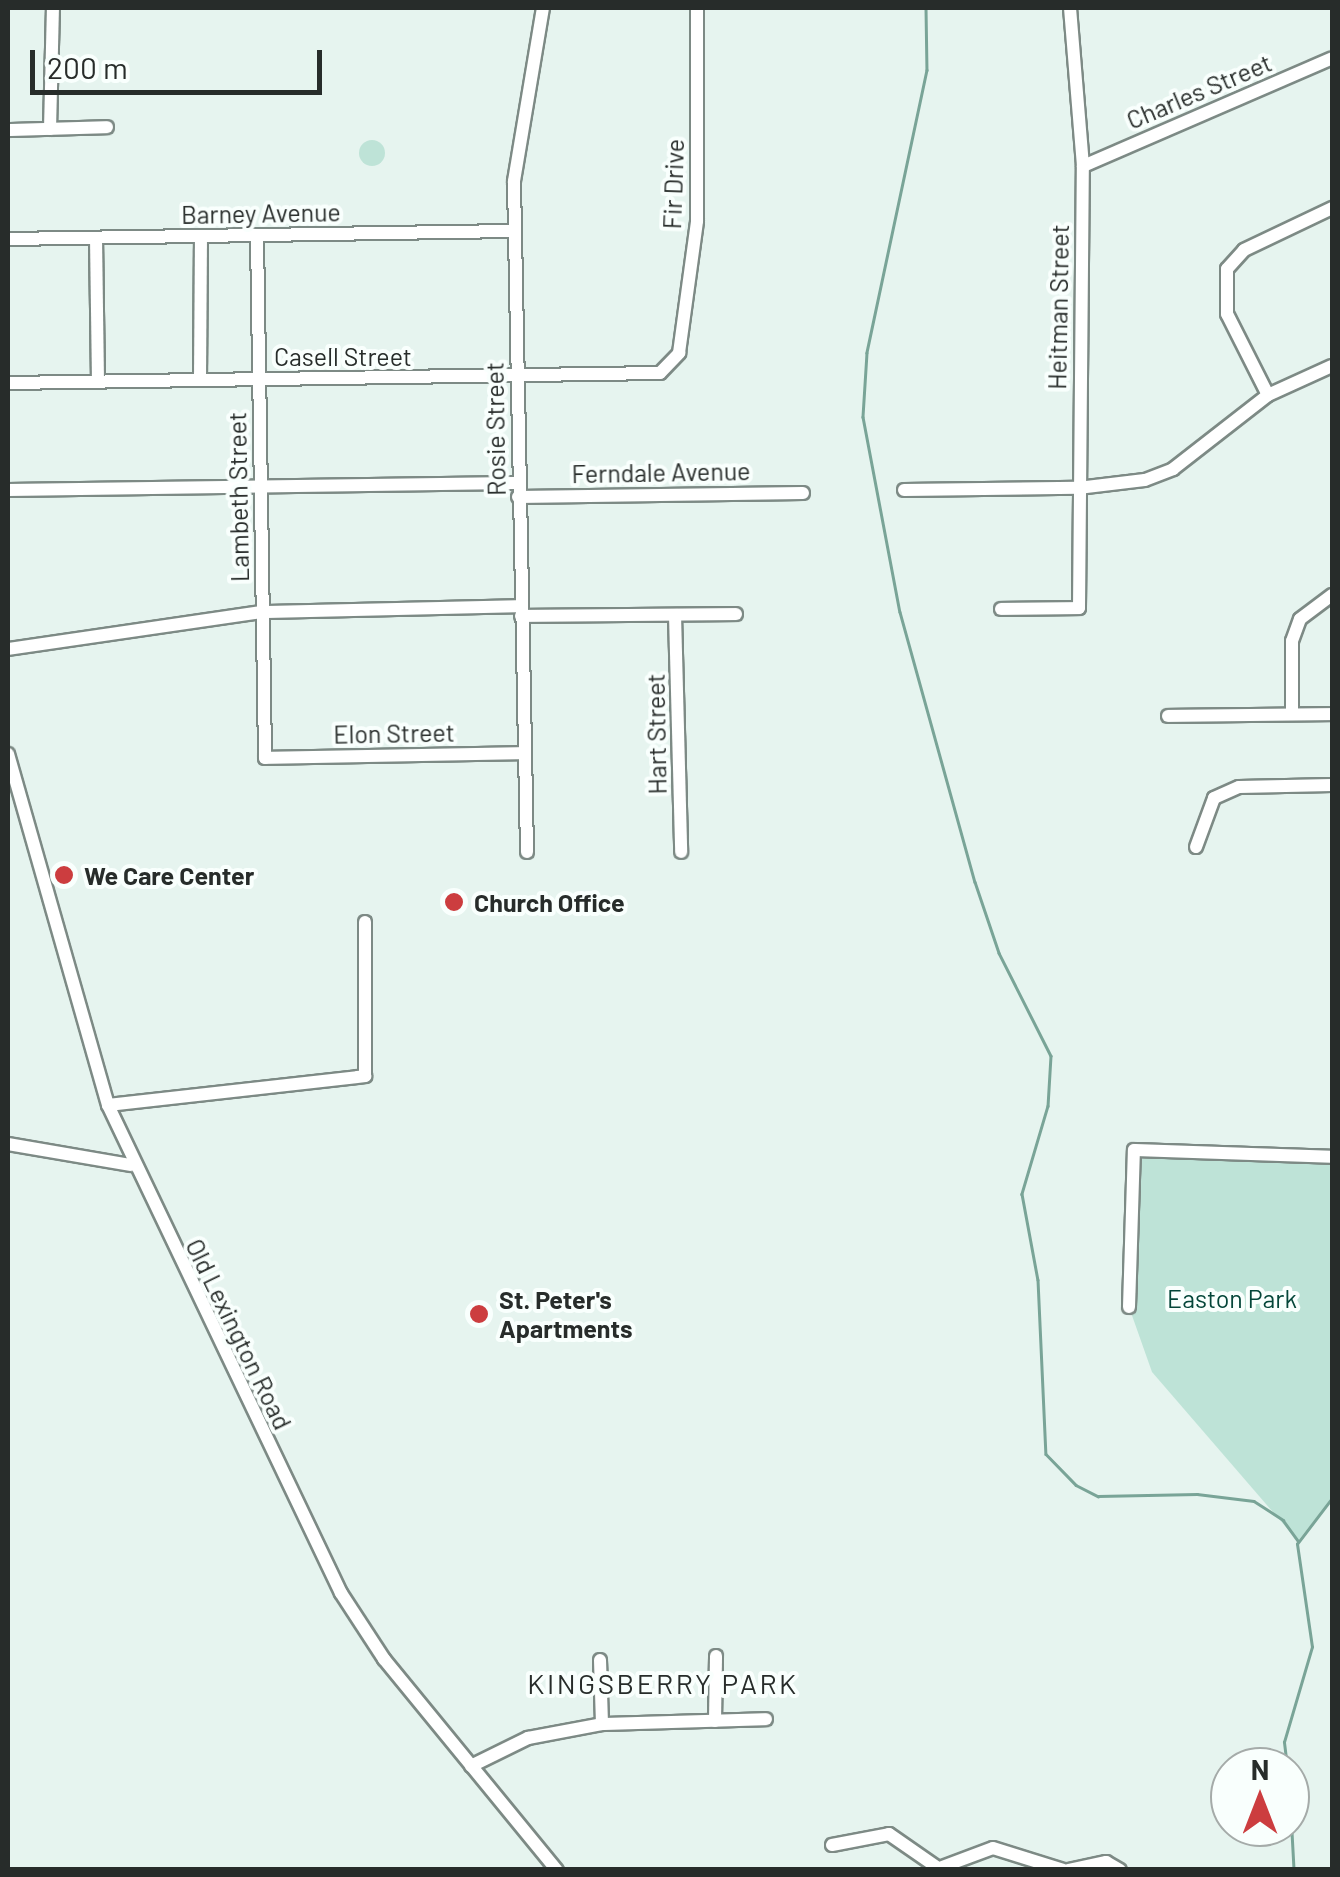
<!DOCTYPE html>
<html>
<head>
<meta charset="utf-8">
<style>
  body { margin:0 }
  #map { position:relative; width:1340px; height:1877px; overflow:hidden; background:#e6f4ef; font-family:Barlow,sans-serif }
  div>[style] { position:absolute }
  .green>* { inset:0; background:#bee3d7 }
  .round { border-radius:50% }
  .stream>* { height:2.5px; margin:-1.25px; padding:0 1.25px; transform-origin:1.25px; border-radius:1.25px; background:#79a497 }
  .roads { filter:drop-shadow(2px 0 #7d8a85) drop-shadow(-2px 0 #7d8a85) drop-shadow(0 2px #7d8a85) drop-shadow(0 -2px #7d8a85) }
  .minor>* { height:12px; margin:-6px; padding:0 6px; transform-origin:6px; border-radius:6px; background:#fff }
  .dots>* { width:28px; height:28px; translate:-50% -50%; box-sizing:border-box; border:5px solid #f9fffd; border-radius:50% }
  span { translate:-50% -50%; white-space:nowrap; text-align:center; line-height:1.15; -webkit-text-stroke:8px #f9fffd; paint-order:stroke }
  .street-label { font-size:25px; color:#272c2a }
  .poi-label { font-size:25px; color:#272c2a; font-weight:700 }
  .left { translate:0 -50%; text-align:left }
  .park-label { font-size:25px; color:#044639 }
  .neighbourhood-label { font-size:28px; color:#272c2a; letter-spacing:2.5px }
  .frame { position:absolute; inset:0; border:10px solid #272c2a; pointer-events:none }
  .north { position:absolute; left:1210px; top:1747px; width:100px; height:100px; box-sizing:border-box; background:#f9fffd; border:2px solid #a5aba9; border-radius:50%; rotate:0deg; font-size:28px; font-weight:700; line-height:40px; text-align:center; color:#272c2a }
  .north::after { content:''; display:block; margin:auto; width:35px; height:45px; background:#cc3d3f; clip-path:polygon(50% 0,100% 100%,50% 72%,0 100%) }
  .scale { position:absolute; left:30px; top:50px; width:292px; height:45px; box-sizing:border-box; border:5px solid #272c2a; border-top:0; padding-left:12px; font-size:30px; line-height:35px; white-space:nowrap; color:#272c2a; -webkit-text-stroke:8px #f9fffd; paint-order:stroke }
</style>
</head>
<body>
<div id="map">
  <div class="green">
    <i class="round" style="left:359px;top:140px;width:26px;height:26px"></i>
    <i style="clip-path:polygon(1134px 1150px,1332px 1157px,1332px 1498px,1298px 1541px,1152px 1372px,1129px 1307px)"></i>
  </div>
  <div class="stream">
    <i style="left:926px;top:8px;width:62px;rotate:89.1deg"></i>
    <i style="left:927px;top:70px;width:289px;rotate:102deg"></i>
    <i style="left:867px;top:353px;width:64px;rotate:93.6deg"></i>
    <i style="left:863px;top:417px;width:198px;rotate:79.3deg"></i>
    <i style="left:900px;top:612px;width:280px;rotate:74.5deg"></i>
    <i style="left:975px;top:882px;width:75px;rotate:71.3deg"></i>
    <i style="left:999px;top:953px;width:115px;rotate:63.2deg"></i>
    <i style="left:1051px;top:1056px;width:50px;rotate:93.4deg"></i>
    <i style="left:1048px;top:1106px;width:92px;rotate:106.5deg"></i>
    <i style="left:1022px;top:1194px;width:87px;rotate:79.5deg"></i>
    <i style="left:1038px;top:1280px;width:174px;rotate:87.4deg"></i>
    <i style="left:1046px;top:1454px;width:43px;rotate:45.9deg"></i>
    <i style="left:1076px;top:1485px;width:25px;rotate:27deg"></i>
    <i style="left:1098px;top:1496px;width:99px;rotate:-1.2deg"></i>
    <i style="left:1197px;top:1494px;width:57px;rotate:7deg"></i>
    <i style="left:1254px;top:1501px;width:35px;rotate:33deg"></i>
    <i style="left:1283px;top:1520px;width:26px;rotate:54deg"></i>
    <i style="left:1287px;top:1767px;width:25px;rotate:-97deg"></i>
    <i style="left:1284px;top:1742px;width:99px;rotate:-73.6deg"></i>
    <i style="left:1312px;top:1647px;width:104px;rotate:-98.3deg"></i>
    <i style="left:1297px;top:1544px;width:58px;rotate:-52.7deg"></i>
    <i style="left:1290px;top:1795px;width:75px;rotate:86.9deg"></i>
  </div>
  <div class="roads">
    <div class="minor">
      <i style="left:50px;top:129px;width:121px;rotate:-88.6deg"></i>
      <i style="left:8px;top:130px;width:99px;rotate:-1.7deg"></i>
      <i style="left:1083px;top:166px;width:271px;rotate:-23.4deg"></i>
      <i style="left:257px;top:236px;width:522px;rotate:89.12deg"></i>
      <i style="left:265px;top:758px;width:259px;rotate:-1.1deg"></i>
      <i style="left:96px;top:238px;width:144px;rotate:89.2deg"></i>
      <i style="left:8px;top:239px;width:506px;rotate:-0.91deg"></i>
      <i style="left:200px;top:379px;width:143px;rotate:-89.6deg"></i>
      <i style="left:8px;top:383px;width:652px;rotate:-0.88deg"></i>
      <i style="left:660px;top:373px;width:28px;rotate:-46deg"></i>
      <i style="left:679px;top:353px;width:133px;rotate:-82.2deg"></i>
      <i style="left:697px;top:221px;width:213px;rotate:-90deg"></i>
      <i style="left:1268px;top:395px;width:91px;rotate:-116.8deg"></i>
      <i style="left:1227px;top:314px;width:45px;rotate:-90deg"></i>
      <i style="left:1227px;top:269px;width:25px;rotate:-48deg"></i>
      <i style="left:1244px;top:250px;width:98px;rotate:-25.5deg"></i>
      <i style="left:8px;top:490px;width:510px;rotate:-0.79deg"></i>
      <i style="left:904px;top:490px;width:174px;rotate:-0.7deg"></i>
      <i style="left:1078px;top:488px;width:67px;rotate:-6.8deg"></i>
      <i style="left:1145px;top:480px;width:30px;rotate:-21deg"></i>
      <i style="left:1173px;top:469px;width:120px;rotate:-37.9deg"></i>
      <i style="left:1268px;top:395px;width:70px;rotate:-24.4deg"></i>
      <i style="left:518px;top:497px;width:285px;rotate:-0.8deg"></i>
      <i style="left:1001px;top:609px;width:78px;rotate:-0.7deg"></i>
      <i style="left:1079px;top:608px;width:442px;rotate:-89.5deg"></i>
      <i style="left:1083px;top:166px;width:159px;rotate:-94.7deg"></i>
      <i style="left:675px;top:615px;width:237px;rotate:88.5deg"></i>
      <i style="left:521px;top:616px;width:215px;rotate:-0.5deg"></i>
      <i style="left:8px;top:649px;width:257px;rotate:-8.3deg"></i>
      <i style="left:262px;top:612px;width:259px;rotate:-1.3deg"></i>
      <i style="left:1292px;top:714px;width:73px;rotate:-90deg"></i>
      <i style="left:1292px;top:641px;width:23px;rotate:-70deg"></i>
      <i style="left:1300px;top:619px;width:40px;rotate:-37deg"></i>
      <i style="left:1168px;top:716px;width:164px;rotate:-0.7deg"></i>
      <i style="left:8px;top:754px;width:365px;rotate:74.1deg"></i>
      <i style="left:108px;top:1105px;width:541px;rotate:64.48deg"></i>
      <i style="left:341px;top:1593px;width:79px;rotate:56.9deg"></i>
      <i style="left:384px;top:1659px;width:273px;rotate:50.7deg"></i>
      <i style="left:1196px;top:847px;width:52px;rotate:-69.8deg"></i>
      <i style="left:1214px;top:798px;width:27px;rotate:-24deg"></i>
      <i style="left:1239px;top:787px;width:93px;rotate:-1.2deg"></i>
      <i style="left:527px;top:852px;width:671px;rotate:-91.11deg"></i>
      <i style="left:514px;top:181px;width:175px;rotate:-80.5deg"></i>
      <i style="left:108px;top:1105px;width:259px;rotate:-6.4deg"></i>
      <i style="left:365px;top:1076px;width:154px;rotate:-90deg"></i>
      <i style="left:8px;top:1144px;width:125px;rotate:9.7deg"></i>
      <i style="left:1129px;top:1307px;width:157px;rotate:-88.2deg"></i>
      <i style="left:1134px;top:1150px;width:198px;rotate:2deg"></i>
      <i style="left:600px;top:1660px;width:64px;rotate:88.2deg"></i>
      <i style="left:715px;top:1721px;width:65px;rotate:-89.1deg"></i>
      <i style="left:471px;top:1766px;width:64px;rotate:-26.2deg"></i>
      <i style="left:528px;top:1738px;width:75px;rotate:-10.7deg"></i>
      <i style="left:602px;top:1724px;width:164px;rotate:-1.7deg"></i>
      <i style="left:832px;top:1845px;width:58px;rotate:-10.9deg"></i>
      <i style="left:889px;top:1834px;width:63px;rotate:34.7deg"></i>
      <i style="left:942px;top:1867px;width:54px;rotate:-20.4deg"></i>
      <i style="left:993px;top:1848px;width:73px;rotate:17.4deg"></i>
      <i style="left:1068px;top:1870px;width:39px;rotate:-12deg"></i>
      <i style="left:1106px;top:1862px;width:16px;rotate:30deg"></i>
    </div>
  </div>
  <div class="dots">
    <i style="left:64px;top:875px;background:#cc3d3f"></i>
    <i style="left:454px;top:902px;background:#cc3d3f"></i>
    <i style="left:479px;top:1314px;background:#cc3d3f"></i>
  </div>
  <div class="street-label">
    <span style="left:1199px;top:91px;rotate:-23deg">Charles Street</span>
    <span style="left:673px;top:184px;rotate:-88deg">Fir Drive</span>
    <span style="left:261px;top:213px;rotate:-1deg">Barney Avenue</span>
    <span style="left:1058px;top:307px;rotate:-89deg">Heitman Street</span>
    <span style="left:343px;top:356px">Casell Street</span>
    <span style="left:495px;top:429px;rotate:-91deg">Rosie Street</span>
    <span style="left:661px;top:472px;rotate:-1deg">Ferndale Avenue</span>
    <span style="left:238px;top:497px;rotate:-91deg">Lambeth Street</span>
    <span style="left:394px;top:733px;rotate:-1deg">Elon Street</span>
    <span style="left:656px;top:734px;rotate:-91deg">Hart Street</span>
    <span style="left:239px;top:1334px;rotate:64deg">Old Lexington Road</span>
  </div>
  <div class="poi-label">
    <span class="left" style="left:84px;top:875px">We Care Center</span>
    <span class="left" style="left:474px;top:902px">Church Office</span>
    <span class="left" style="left:499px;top:1314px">St. Peter's<br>Apartments</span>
  </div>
  <div class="park-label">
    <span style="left:1232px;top:1298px">Easton Park</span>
  </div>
  <div class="neighbourhood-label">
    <span style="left:663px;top:1683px">KINGSBERRY PARK</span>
  </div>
  <div class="frame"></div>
  <div class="north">N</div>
  <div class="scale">200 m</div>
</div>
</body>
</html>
